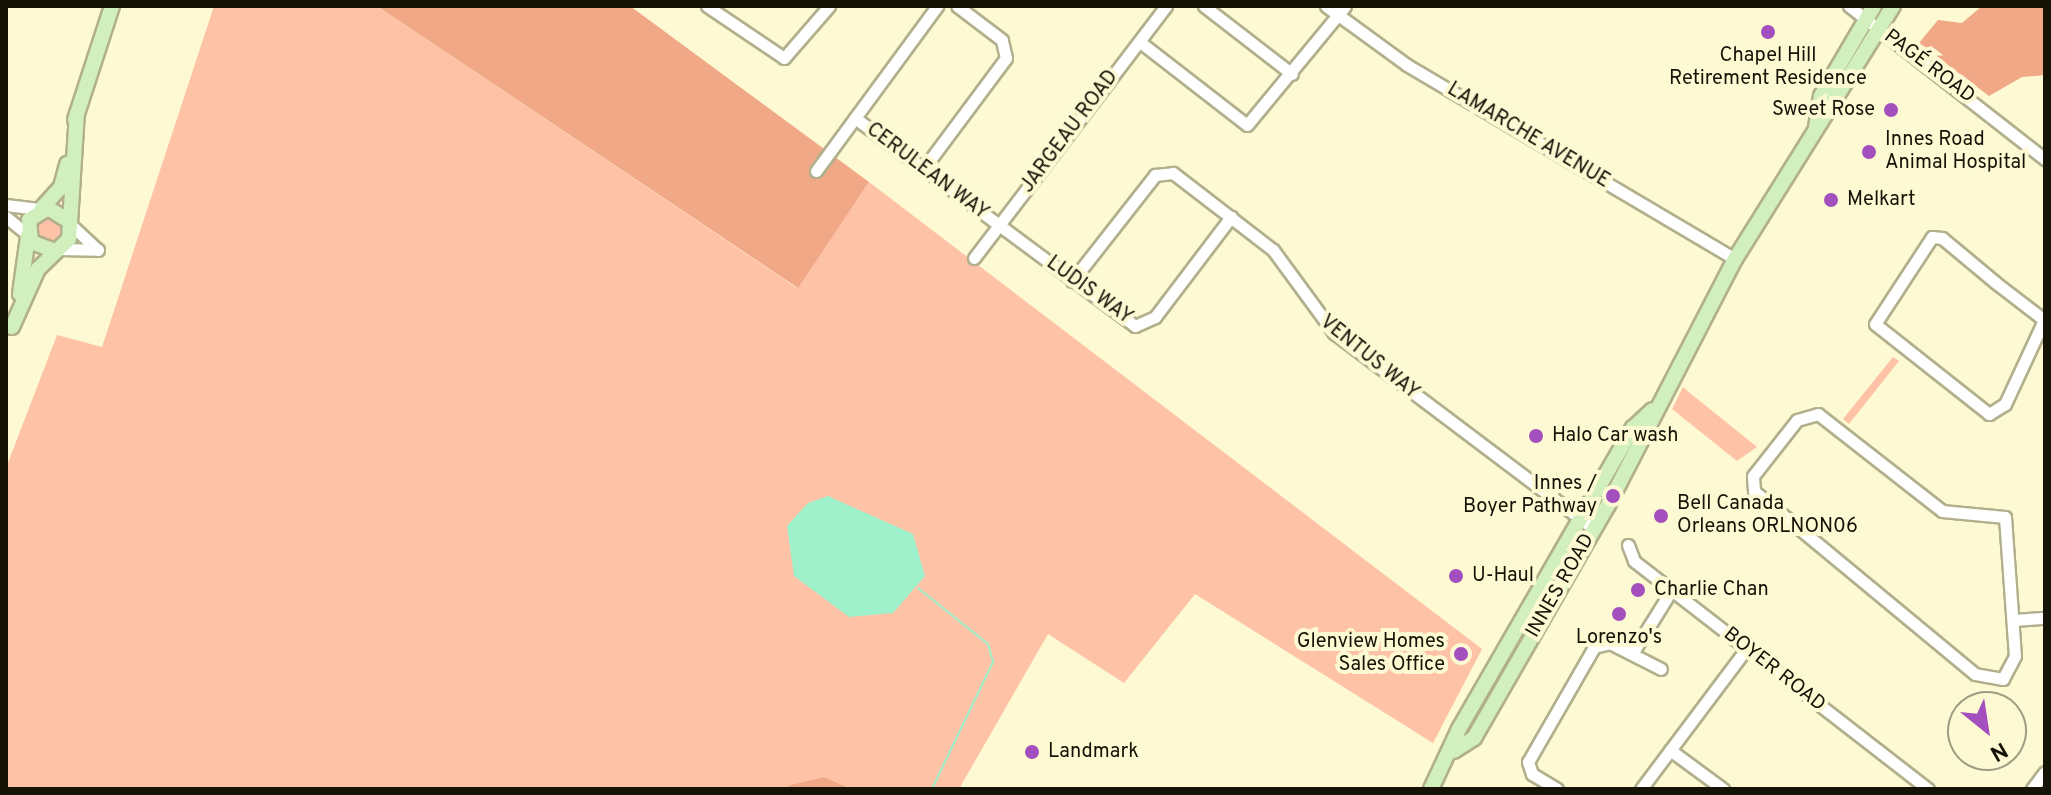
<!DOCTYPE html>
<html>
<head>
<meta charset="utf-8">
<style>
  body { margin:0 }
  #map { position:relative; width:2051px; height:795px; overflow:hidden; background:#fcf9d3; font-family:Overpass,sans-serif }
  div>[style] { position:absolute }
  .green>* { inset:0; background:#fec2a6 }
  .round { border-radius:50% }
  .forest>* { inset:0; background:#f0a886 }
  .water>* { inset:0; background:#9ef1ca }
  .stream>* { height:2px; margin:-1px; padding:0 1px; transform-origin:1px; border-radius:1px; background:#9ef1ca }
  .roads { filter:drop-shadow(2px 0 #b2b08c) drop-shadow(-2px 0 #b2b08c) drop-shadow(0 2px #b2b08c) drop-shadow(0 -2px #b2b08c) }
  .minor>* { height:11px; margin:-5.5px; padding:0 5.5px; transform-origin:5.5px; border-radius:5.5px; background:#fff }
  .major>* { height:14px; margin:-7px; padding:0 7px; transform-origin:7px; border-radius:7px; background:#d1f0be }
  .dots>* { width:22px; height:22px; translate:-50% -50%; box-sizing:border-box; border:4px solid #fcf9d3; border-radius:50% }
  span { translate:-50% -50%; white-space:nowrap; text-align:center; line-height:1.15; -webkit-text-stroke:8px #fcf9d3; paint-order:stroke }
  .poi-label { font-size:20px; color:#141306 }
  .right { translate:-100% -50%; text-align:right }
  .left { translate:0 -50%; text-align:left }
  .street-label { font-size:20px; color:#141306 }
  .frame { position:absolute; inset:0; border:8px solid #141306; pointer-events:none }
  .north { position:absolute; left:1947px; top:691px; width:80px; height:80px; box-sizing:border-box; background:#fcf9d3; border:2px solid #9f9d81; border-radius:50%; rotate:150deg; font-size:22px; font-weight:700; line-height:32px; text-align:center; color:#141306 }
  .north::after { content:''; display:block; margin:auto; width:28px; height:36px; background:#a44fbe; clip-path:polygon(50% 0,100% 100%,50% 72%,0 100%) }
</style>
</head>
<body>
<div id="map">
  <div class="green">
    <i style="clip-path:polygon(214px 6px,377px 6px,797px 288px,869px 182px,1482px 649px,1433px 743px,1195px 594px,1124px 683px,1048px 634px,959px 789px,852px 789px,824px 777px,783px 789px,6px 789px,6px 468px,57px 335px,102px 347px)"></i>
    <i class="round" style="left:37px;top:218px;width:24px;height:24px"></i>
    <i style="clip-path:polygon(1893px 357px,1899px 361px,1849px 424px,1843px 419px)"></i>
    <i style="clip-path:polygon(1683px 387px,1690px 393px,1757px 447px,1737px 461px,1672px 409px)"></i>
  </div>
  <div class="forest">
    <i style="clip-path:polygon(377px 6px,630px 6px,869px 182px,798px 288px)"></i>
    <i style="clip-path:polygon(1982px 6px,2045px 7px,2045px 75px,2022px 77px,1989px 96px,1919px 43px,1938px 20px,1962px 23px)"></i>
    <i style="clip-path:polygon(824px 777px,852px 789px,783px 789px,791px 785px)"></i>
  </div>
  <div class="water">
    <i style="clip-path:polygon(828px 496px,913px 534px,925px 576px,893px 613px,849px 617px,794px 576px,787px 526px,808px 503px)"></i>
  </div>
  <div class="stream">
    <i style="left:918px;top:588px;width:90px;rotate:38.7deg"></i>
    <i style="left:988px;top:644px;width:19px;rotate:74deg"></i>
    <i style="left:993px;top:662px;width:141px;rotate:115.7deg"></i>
  </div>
  <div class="roads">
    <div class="minor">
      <i style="left:707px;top:6px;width:93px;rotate:34deg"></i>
      <i style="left:784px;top:58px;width:69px;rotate:-49.1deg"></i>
      <i style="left:1204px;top:6px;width:111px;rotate:37.7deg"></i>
      <i style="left:1326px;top:6px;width:100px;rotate:36.1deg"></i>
      <i style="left:1407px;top:65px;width:381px;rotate:30.6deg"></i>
      <i style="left:1849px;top:6px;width:249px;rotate:38deg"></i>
      <i style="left:1140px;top:42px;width:135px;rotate:37.8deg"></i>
      <i style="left:1247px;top:125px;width:154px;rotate:-50.5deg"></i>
      <i style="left:855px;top:118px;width:349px;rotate:36.6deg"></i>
      <i style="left:1135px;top:326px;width:22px;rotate:-24deg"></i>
      <i style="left:1155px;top:317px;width:126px;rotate:-52.8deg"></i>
      <i style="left:924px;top:168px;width:137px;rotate:-53.3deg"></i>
      <i style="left:1006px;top:58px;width:18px;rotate:-103deg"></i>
      <i style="left:1002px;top:40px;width:56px;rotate:-142.9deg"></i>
      <i style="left:816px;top:171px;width:205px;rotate:-53.7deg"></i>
      <i style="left:6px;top:205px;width:35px;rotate:7deg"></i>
      <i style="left:6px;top:217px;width:27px;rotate:39deg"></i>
      <i style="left:70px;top:224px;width:38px;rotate:43deg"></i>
      <i style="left:59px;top:249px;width:39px;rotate:1deg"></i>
      <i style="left:974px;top:258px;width:317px;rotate:-52.7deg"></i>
      <i style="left:1072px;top:281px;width:135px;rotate:-51.9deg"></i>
      <i style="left:1155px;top:175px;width:18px;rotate:-6deg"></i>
      <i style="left:1173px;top:173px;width:126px;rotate:37.6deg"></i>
      <i style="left:1273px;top:250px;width:103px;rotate:53.7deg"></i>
      <i style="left:1334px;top:333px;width:326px;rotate:37deg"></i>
      <i style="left:2044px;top:320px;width:93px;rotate:114.9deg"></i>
      <i style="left:2005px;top:404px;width:19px;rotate:148deg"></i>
      <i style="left:1989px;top:414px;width:145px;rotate:-141.7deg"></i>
      <i style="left:1875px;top:324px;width:104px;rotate:-56.8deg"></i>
      <i style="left:1932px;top:237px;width:10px;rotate:6deg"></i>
      <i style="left:1942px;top:238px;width:70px;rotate:39.8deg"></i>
      <i style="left:1996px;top:283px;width:61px;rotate:37.6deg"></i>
      <i style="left:2044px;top:320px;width:2px;rotate:63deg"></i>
      <i style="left:1818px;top:414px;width:157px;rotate:38deg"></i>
      <i style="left:1942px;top:511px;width:63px;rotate:5.4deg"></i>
      <i style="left:2005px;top:517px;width:139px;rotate:85.9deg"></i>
      <i style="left:2015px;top:656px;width:26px;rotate:118deg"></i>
      <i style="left:2003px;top:679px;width:28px;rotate:-170deg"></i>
      <i style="left:1975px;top:674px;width:287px;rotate:-140.4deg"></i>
      <i style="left:1754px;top:491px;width:15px;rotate:-94deg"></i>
      <i style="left:1753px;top:476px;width:71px;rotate:-51.8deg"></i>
      <i style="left:1797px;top:420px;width:22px;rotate:-16deg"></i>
      <i style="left:1628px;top:545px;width:17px;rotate:69deg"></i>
      <i style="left:1634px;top:561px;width:372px;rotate:37.8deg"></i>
      <i style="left:2014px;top:620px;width:31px;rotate:-4deg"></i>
      <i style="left:1633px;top:652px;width:72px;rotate:-58.1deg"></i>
      <i style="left:1670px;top:750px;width:66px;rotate:36.3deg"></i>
      <i style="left:1557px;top:789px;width:29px;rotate:-149deg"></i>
      <i style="left:1532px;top:774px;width:13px;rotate:-108deg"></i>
      <i style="left:1528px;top:762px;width:133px;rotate:-60.1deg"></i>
      <i style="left:1594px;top:647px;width:16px;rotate:-14deg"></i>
      <i style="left:1610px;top:643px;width:57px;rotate:27deg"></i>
      <i style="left:1641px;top:789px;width:175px;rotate:-53.1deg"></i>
      <i style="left:2032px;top:789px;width:21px;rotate:-53deg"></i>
    </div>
    <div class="major">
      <i style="left:75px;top:120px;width:120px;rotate:-72deg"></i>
      <i style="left:1816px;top:127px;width:31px;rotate:-81deg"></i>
      <i style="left:1821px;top:96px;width:104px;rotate:-59.5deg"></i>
      <i style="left:42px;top:208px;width:28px;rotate:-48deg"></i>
      <i style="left:61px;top:187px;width:24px;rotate:-75deg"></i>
      <i style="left:55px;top:251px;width:26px;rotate:-159deg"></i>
      <i style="left:31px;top:242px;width:22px;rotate:-95deg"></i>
      <i style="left:29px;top:220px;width:22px;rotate:-32deg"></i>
      <i style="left:48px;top:208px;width:26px;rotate:32deg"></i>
      <i style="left:20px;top:294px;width:59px;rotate:-82.1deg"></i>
      <i style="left:12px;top:327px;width:64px;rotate:-65.9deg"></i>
      <i style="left:38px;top:269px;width:43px;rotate:-44.1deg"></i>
      <i style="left:69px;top:239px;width:126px;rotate:-86.4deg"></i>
      <i style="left:1454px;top:751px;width:24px;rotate:-33deg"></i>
      <i style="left:1474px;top:738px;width:269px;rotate:-60.1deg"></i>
      <i style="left:1608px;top:505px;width:277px;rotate:-62.7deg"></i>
      <i style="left:1735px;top:259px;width:298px;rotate:-58deg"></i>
      <i style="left:1431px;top:789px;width:66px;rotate:-65deg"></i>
      <i style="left:1459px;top:729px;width:348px;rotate:-60deg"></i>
      <i style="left:1633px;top:428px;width:26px;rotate:-43deg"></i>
    </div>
  </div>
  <div class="dots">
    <i style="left:1768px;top:32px;background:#a44fbe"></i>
    <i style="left:1891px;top:110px;background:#a44fbe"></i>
    <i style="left:1869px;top:152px;background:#a44fbe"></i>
    <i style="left:1831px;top:200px;background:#a44fbe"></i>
    <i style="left:1536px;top:436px;background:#a44fbe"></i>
    <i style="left:1613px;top:496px;background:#a44fbe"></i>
    <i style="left:1661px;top:516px;background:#a44fbe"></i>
    <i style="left:1456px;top:576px;background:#a44fbe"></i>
    <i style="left:1638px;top:590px;background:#a44fbe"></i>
    <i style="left:1619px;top:614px;background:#a44fbe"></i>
    <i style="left:1461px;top:654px;background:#a44fbe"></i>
    <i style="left:1032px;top:752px;background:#a44fbe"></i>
  </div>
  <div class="poi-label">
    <span style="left:1768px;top:68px">Chapel Hill<br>Retirement Residence</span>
    <span class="right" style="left:1875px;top:110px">Sweet Rose</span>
    <span class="left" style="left:1885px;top:152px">Innes Road<br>Animal Hospital</span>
    <span class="left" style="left:1847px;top:200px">Melkart</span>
    <span class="left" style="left:1552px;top:436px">Halo Car wash</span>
    <span class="right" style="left:1597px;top:496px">Innes /<br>Boyer Pathway</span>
    <span class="left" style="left:1677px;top:516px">Bell Canada<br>Orleans ORLNON06</span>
    <span class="left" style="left:1472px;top:576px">U-Haul</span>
    <span class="left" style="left:1654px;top:590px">Charlie Chan</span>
    <span style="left:1619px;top:638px">Lorenzo's</span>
    <span class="right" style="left:1445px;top:654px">Glenview Homes<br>Sales Office</span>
    <span class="left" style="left:1048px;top:752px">Landmark</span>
  </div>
  <div class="street-label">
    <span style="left:1929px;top:67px;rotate:37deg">PAGÉ ROAD</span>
    <span style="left:1070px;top:132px;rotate:-53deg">JARGEAU ROAD</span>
    <span style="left:1528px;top:136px;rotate:31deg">LAMARCHE AVENUE</span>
    <span style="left:927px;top:172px;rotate:37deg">CERULEAN WAY</span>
    <span style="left:1089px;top:291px;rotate:36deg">LUDIS WAY</span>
    <span style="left:1369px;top:358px;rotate:39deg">VENTUS WAY</span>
    <span style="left:1561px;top:586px;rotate:-60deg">INNES ROAD</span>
    <span style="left:1774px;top:670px;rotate:38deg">BOYER ROAD</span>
  </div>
  <div class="frame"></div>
  <div class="north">N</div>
</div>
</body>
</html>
